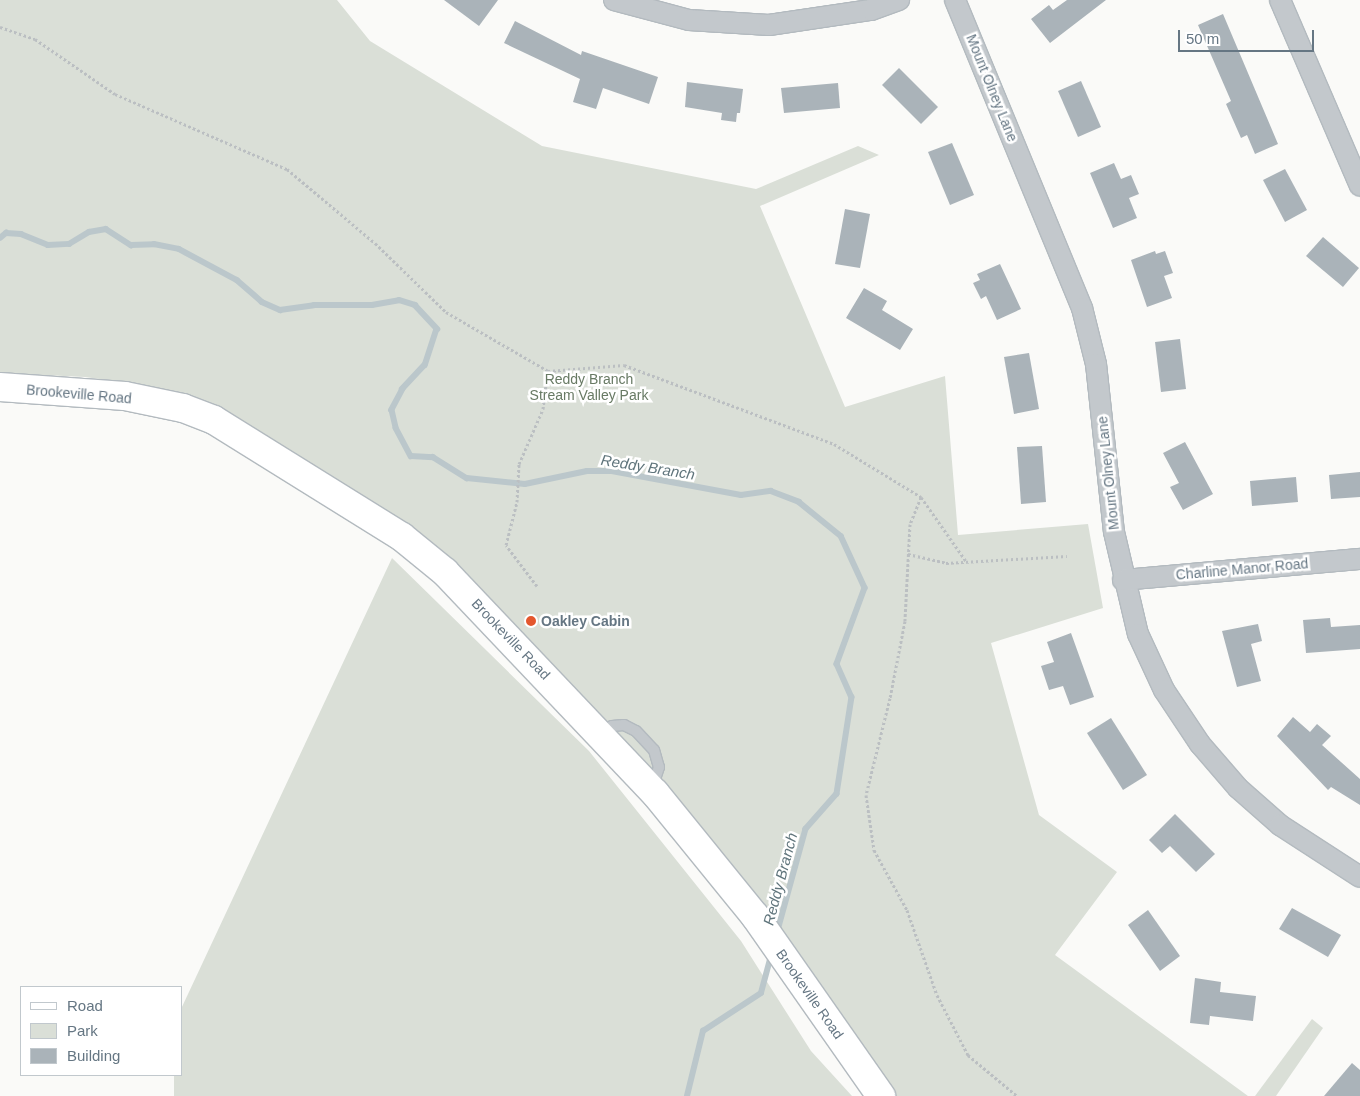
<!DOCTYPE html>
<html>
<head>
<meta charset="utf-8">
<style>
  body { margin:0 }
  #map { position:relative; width:1360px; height:1096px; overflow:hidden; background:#fafaf8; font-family:Arial,sans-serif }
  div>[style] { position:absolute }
  .green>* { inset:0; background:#dadfd7 }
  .stream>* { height:5.5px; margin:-2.75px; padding:0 2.75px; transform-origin:2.75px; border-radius:2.75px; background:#bbc7cb }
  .building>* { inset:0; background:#aab3b9 }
  .path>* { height:3px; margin-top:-1.5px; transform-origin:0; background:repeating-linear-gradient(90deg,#bbbfc2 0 2.5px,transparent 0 5px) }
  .roads { filter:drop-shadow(1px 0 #b3babf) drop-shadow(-1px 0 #b3babf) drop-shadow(0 1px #b3babf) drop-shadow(0 -1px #b3babf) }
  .lane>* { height:10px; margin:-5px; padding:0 5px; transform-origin:5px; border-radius:5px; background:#c3c8cc }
  .street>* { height:20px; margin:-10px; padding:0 10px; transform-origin:10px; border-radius:10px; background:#c3c8cc }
  .secondary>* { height:28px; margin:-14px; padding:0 14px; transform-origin:14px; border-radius:14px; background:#fff }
  .dots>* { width:14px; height:14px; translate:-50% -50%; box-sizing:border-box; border:2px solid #fff; border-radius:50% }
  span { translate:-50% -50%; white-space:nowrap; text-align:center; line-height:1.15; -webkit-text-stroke:5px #fff; paint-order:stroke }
  .street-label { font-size:14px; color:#657683 }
  .park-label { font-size:14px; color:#687a64 }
  .poi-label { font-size:14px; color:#657683; font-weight:700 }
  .left { translate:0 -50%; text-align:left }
  .water-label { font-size:15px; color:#60757c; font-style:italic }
  .legend { position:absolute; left:20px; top:986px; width:162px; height:90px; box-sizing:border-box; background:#fff; border:1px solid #c1c8cd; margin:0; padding:6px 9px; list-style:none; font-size:15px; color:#657683 }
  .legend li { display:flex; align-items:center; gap:10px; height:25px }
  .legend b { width:25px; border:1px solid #c1c8cd }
  .scale { position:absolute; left:1178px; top:30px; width:136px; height:22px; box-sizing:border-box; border:2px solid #657683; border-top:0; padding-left:6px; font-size:15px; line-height:18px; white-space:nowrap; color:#657683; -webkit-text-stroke:4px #fff; paint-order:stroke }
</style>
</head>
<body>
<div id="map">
  <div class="green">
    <i style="clip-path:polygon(0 0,337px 0,370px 41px,542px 146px,756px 189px,858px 146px,879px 155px,760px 206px,845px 407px,945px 376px,958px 535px,1088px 524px,1103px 608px,991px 643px,1039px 815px,1117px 872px,1055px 955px,1248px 1096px,886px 1096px,726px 872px,338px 482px,234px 416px,142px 385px,85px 377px,0 373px)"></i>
    <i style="clip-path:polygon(392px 558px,589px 751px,741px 941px,811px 1051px,852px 1096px,174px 1096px,174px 1075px,181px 1075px,181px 1009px)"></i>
    <i style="clip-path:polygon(1312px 1019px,1323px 1028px,1276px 1096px,1255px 1096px)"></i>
  </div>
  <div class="stream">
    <i style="left:0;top:238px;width:8px;rotate:-40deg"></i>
    <i style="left:6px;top:233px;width:15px;rotate:4deg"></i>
    <i style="left:21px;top:234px;width:29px;rotate:22deg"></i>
    <i style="left:48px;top:245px;width:21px;rotate:-3deg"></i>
    <i style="left:69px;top:244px;width:23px;rotate:-31deg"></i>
    <i style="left:89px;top:232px;width:17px;rotate:-10deg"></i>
    <i style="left:106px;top:229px;width:30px;rotate:33deg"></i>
    <i style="left:131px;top:245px;width:23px;rotate:-2deg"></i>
    <i style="left:154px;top:244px;width:25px;rotate:11deg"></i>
    <i style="left:179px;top:249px;width:66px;rotate:28.1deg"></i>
    <i style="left:237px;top:280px;width:33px;rotate:41deg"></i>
    <i style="left:262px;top:302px;width:20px;rotate:24deg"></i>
    <i style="left:280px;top:310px;width:34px;rotate:-8deg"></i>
    <i style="left:314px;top:305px;width:58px"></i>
    <i style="left:372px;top:305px;width:27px;rotate:-10deg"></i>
    <i style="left:399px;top:300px;width:17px;rotate:17deg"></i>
    <i style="left:415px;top:305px;width:33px;rotate:47deg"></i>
    <i style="left:437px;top:329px;width:38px;rotate:108deg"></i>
    <i style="left:425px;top:365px;width:33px;rotate:133deg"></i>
    <i style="left:403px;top:389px;width:24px;rotate:118deg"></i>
    <i style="left:392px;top:410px;width:18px;rotate:77deg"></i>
    <i style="left:396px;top:428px;width:32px;rotate:62deg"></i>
    <i style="left:411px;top:456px;width:22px;rotate:3deg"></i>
    <i style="left:433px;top:457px;width:40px;rotate:32deg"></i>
    <i style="left:467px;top:478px;width:58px;rotate:5.9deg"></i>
    <i style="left:525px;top:484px;width:63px;rotate:-11.8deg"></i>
    <i style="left:587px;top:471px;width:25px"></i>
    <i style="left:612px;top:471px;width:131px;rotate:10.5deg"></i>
    <i style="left:741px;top:495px;width:30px;rotate:-8deg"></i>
    <i style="left:771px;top:491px;width:30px;rotate:21deg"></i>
    <i style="left:799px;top:502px;width:54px;rotate:39deg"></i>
    <i style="left:841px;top:536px;width:57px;rotate:65.2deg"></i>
    <i style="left:865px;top:588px;width:81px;rotate:110.2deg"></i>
    <i style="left:837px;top:664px;width:36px;rotate:66deg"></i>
    <i style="left:852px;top:697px;width:98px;rotate:98.8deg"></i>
    <i style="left:837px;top:794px;width:47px;rotate:131.5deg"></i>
    <i style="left:806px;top:829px;width:109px;rotate:105.4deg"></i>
    <i style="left:687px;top:1096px;width:67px;rotate:-76.2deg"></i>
    <i style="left:703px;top:1031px;width:69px;rotate:-33.2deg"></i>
    <i style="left:761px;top:993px;width:39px;rotate:-75deg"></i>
  </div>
  <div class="building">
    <i style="clip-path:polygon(444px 0,498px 0,479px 26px)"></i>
    <i style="clip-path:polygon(1067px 0,1106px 0,1050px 43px,1031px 19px,1049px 5px,1053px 10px)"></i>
    <i style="clip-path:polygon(1223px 14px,1278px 144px,1255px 154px,1247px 135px,1241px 138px,1226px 104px,1231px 101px,1198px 25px)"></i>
    <i style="clip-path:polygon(515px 21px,581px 55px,582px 51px,658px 77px,649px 104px,603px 88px,596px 109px,573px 102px,580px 79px,504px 43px)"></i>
    <i style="clip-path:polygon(899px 68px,938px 107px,921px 124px,882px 85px)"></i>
    <i style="clip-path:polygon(1081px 81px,1101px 127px,1078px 137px,1058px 91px)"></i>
    <i style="clip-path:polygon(687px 82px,743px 89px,740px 113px,737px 113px,736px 122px,721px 120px,722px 113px,685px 107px)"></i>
    <i style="clip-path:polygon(838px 83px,840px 108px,784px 113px,781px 88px)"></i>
    <i style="clip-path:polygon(952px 143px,974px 195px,950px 205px,928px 152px)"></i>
    <i style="clip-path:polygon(1114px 163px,1121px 179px,1131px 175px,1139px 194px,1129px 198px,1137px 218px,1113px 228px,1090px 173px)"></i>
    <i style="clip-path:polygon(1285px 169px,1307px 210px,1285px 222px,1263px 180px)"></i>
    <i style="clip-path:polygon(845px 209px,870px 214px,860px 268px,835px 264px)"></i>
    <i style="clip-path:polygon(1323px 237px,1359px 268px,1343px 287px,1306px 256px)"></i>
    <i style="clip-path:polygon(1155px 251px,1156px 254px,1165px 251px,1173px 273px,1164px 276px,1172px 298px,1147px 307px,1131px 260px)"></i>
    <i style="clip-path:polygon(1000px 264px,1021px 309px,997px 320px,986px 296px,981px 299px,973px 283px,980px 280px,977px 274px)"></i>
    <i style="clip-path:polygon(864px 288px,887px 301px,882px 310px,913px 329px,900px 350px,846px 318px)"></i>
    <i style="clip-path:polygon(1180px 339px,1186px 389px,1161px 392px,1155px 342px)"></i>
    <i style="clip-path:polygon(1029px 353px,1039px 409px,1014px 414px,1004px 357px)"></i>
    <i style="clip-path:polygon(1185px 442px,1213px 494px,1183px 510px,1170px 487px,1179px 483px,1163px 453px)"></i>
    <i style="clip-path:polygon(1042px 446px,1046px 502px,1021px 504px,1017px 447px)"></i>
    <i style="clip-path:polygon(1360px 472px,1360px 497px,1331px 499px,1329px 475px)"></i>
    <i style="clip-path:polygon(1296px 477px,1298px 502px,1252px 506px,1250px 481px)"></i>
    <i style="clip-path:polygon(1330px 618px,1331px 627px,1360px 625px,1360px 649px,1306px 653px,1303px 620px)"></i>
    <i style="clip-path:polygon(1258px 624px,1262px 641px,1251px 644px,1261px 681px,1237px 687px,1222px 631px)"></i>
    <i style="clip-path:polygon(1071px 633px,1094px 697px,1070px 705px,1063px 686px,1049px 690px,1041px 666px,1054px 662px,1047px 642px)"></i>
    <i style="clip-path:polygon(1293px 717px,1310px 732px,1317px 724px,1331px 736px,1322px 745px,1360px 779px,1360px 805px,1331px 787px,1328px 790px,1277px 736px)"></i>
    <i style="clip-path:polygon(1111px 718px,1147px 775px,1123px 790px,1087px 733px)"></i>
    <i style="clip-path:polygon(1175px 814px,1215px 854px,1196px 872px,1170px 846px,1162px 853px,1149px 840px)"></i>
    <i style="clip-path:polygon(1292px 908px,1341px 935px,1328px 957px,1279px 929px)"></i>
    <i style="clip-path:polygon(1148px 910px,1180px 956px,1160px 971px,1128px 925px)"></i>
    <i style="clip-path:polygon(1195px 978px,1221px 982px,1220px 992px,1256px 996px,1253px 1021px,1210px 1016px,1209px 1025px,1190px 1023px)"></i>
    <i style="clip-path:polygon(1352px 1063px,1360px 1070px,1360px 1096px,1324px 1096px)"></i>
  </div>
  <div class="path">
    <i style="left:0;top:27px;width:37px;rotate:19deg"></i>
    <i style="left:35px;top:39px;width:97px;rotate:34.5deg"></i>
    <i style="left:115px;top:94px;width:188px;rotate:23.6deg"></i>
    <i style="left:287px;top:169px;width:115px;rotate:40.1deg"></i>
    <i style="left:375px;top:243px;width:99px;rotate:44.2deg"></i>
    <i style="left:446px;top:312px;width:118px;rotate:30deg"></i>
    <i style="left:548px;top:371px;width:76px;rotate:-4.5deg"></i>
    <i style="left:624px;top:365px;width:224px;rotate:20.6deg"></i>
    <i style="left:834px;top:444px;width:102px;rotate:31.3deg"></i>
    <i style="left:921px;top:497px;width:29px;rotate:112deg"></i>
    <i style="left:910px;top:524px;width:97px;rotate:93deg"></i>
    <i style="left:905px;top:621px;width:78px;rotate:101deg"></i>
    <i style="left:890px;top:698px;width:100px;rotate:103.9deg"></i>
    <i style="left:866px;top:795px;width:56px;rotate:81.7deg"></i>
    <i style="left:874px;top:850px;width:68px;rotate:61.2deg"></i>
    <i style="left:907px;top:910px;width:90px;rotate:70.6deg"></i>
    <i style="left:937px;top:995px;width:68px;rotate:62.7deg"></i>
    <i style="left:968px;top:1055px;width:64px;rotate:39.9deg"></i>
    <i style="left:921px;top:497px;width:78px;rotate:54.9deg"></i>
    <i style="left:908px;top:554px;width:39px;rotate:13deg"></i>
    <i style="left:946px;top:563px;width:121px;rotate:-3.3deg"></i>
    <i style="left:537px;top:586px;width:51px;rotate:-127.1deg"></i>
    <i style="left:506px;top:545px;width:44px;rotate:-75.7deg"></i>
    <i style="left:517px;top:502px;width:38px;rotate:-87deg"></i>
    <i style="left:519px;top:464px;width:60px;rotate:-66.4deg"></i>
    <i style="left:543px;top:409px;width:38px;rotate:-83deg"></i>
  </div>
  <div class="roads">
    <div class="lane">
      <i style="left:601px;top:733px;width:13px;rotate:-32deg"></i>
      <i style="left:612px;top:726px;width:12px;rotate:-5deg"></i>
      <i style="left:624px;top:725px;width:13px;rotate:27deg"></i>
      <i style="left:636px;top:731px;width:26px;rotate:47deg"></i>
      <i style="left:654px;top:750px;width:18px;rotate:74deg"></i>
      <i style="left:659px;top:767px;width:20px;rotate:108deg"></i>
    </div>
    <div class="street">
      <i style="left:614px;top:0;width:78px;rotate:14.9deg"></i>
      <i style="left:689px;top:20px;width:80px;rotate:3.6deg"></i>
      <i style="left:769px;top:25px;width:103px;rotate:-8.4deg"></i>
      <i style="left:871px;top:10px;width:30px;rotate:-20deg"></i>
      <i style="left:955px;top:0;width:333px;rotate:67.6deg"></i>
      <i style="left:1082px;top:308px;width:58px;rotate:76deg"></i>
      <i style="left:1096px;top:364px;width:169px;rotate:83.9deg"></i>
      <i style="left:1114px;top:532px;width:105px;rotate:76.8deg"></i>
      <i style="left:1138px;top:634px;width:62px;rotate:65.1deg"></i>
      <i style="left:1164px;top:690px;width:65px;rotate:56.3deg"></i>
      <i style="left:1200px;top:744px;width:58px;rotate:49.2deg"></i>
      <i style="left:1238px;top:788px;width:56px;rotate:41.4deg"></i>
      <i style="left:1280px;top:825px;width:95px;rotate:33deg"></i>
      <i style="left:1280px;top:0;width:202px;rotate:66.7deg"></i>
      <i style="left:1123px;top:580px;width:238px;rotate:-5.1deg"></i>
    </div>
    <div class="secondary">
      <i style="left:0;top:387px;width:125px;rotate:4.1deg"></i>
      <i style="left:125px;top:396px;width:59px;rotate:11.7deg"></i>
      <i style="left:183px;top:408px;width:33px;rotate:21deg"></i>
      <i style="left:214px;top:420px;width:221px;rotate:31.9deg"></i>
      <i style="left:402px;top:537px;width:55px;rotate:39.1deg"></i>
      <i style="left:445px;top:572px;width:305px;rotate:46.5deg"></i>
      <i style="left:655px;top:793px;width:159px;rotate:50.9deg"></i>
      <i style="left:755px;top:916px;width:220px;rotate:55deg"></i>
    </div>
  </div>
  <div class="dots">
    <i style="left:531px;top:621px;background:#e4572e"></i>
  </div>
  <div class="street-label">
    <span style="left:992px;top:88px;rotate:68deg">Mount Olney Lane</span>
    <span style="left:79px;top:394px;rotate:5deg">Brookeville Road</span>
    <span style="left:1108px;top:473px;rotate:-96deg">Mount Olney Lane</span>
    <span style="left:1242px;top:569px;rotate:-5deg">Charline Manor Road</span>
    <span style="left:511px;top:639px;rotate:46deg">Brookeville Road</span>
    <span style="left:810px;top:994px;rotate:55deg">Brookeville Road</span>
  </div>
  <div class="park-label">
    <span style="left:589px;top:387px">Reddy Branch<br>Stream Valley Park</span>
  </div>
  <div class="poi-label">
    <span class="left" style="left:541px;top:621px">Oakley Cabin</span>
  </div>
  <div class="water-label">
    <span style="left:648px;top:467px;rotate:9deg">Reddy Branch</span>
    <span style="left:780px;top:879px;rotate:-75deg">Reddy Branch</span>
  </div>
  <ul class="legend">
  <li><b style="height:6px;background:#fff"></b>Road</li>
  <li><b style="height:14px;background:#dadfd7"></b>Park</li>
  <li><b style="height:14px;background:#aab3b9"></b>Building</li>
  </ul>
  <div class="scale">50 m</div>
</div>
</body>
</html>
